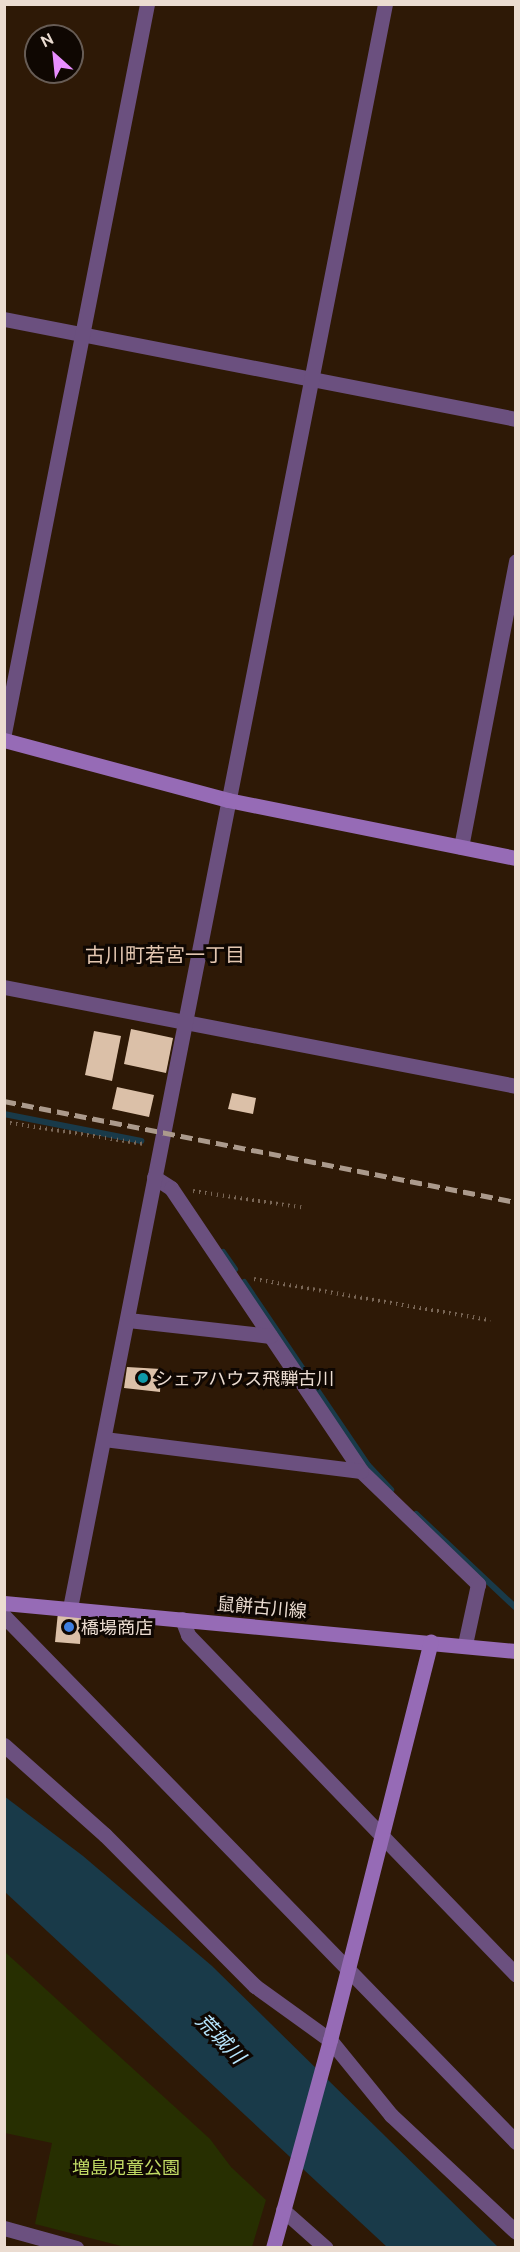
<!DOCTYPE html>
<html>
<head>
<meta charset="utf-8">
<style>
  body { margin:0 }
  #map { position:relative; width:520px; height:2252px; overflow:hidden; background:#2e1906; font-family:Ubuntu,"Noto Sans JP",sans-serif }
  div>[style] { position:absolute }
  .green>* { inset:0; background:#272f01 }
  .water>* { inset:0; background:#193a49 }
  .stream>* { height:6px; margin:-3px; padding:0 3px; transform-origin:3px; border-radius:3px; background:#193a49 }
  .building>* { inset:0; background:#dbc0a8 }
  .path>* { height:4px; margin-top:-2px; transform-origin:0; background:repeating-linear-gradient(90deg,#796656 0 1.5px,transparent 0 6px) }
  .street>* { height:15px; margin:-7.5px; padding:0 7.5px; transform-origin:7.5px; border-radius:7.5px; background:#6b507f }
  .secondary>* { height:15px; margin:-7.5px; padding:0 7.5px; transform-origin:7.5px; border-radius:7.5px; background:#966bb6 }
  .rail>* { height:4.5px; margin-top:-2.25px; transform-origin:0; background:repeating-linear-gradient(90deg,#ab9a8c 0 12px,transparent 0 18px) }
  .dots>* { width:16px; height:16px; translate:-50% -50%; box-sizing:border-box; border:3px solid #0f0702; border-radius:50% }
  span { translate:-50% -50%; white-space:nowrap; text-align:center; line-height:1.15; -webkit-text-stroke:6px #0f0702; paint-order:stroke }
  .poi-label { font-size:18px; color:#ebdcd1 }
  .left { translate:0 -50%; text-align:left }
  .street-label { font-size:18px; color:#ebdcd1 }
  .park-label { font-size:18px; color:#c2db65 }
  .neighbourhood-label { font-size:20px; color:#e3c6b0 }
  .water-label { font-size:20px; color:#b8e7ff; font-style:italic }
  .frame { position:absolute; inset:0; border:6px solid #ebdcd1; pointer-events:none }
  .north { position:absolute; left:24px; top:24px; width:60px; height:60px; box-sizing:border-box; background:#0f0702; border:2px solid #675c55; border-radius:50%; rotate:333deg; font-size:16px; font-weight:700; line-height:24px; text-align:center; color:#ebdcd1 }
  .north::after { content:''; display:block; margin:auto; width:21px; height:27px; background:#e88eff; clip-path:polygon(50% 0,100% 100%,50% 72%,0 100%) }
</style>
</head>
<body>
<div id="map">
  <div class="green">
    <i style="clip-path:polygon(5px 1952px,210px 2139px,231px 2167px,266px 2200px,252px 2247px,125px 2247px,35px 2224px,52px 2143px,5px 2133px)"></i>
  </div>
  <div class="water">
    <i style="clip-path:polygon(4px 1796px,83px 1856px,212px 1966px,498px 2247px,387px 2247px,5px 1892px)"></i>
  </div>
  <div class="stream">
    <i style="left:4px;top:1114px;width:140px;rotate:11.1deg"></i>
    <i style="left:223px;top:1252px;width:21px;rotate:55deg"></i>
    <i style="left:244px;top:1282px;width:221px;rotate:55.9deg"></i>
    <i style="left:368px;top:1465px;width:34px;rotate:47deg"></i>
    <i style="left:416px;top:1514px;width:137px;rotate:43.2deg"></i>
  </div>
  <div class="building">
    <i style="clip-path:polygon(131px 1029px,173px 1038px,166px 1073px,124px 1064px)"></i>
    <i style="clip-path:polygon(94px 1031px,121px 1036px,112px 1081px,85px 1075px)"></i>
    <i style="clip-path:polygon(117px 1087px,154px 1095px,149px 1117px,112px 1109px)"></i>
    <i style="clip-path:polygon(232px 1093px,256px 1098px,253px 1114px,228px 1109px)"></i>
    <i style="clip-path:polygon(127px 1367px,161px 1369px,160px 1392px,124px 1388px)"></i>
    <i style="clip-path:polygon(58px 1612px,82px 1612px,80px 1644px,55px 1642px)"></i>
  </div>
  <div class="path">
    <i style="left:4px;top:1122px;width:142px;rotate:8.9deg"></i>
    <i style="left:193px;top:1191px;width:113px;rotate:8.6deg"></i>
    <i style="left:254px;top:1279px;width:240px;rotate:9.9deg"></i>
  </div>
  <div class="street">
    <i style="left:4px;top:319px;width:522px;rotate:11.05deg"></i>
    <i style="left:4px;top:733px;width:743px;rotate:-78.9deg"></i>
    <i style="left:461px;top:847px;width:291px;rotate:-79.1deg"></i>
    <i style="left:4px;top:987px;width:521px;rotate:10.94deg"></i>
    <i style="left:154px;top:1177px;width:20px;rotate:33deg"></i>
    <i style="left:171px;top:1188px;width:341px;rotate:56.1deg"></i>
    <i style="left:361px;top:1471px;width:163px;rotate:44deg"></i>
    <i style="left:478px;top:1584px;width:61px;rotate:102.2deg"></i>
    <i style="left:128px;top:1320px;width:143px;rotate:6.4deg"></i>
    <i style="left:104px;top:1439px;width:259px;rotate:7.1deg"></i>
    <i style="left:70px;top:1608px;width:1635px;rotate:-78.89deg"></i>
    <i style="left:4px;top:1616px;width:734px;rotate:45.77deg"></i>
    <i style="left:182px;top:1619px;width:17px;rotate:69deg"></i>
    <i style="left:188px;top:1635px;width:472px;rotate:46deg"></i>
    <i style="left:4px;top:1745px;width:135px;rotate:41.7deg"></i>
    <i style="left:105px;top:1835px;width:213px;rotate:45.2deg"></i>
    <i style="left:255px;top:1986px;width:92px;rotate:35.8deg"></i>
    <i style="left:330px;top:2040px;width:97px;rotate:50.9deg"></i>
    <i style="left:391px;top:2115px;width:171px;rotate:43.1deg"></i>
    <i style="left:283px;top:2210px;width:57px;rotate:41.5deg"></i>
    <i style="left:4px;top:2228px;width:75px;rotate:15.5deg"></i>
  </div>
  <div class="secondary">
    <i style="left:4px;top:740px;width:232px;rotate:15deg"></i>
    <i style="left:228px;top:800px;width:294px;rotate:11.4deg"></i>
    <i style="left:4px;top:1603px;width:514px;rotate:5.36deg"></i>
    <i style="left:273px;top:2248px;width:216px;rotate:-74.7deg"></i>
    <i style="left:330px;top:2040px;width:411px;rotate:-75.8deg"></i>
  </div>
  <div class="rail">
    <i style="left:4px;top:1101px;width:522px;rotate:11.16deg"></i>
  </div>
  <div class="dots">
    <i style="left:143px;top:1378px;background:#0f9aa8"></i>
    <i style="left:69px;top:1627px;background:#3f7fe0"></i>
  </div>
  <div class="poi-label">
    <span class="left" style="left:155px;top:1378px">シェアハウス飛騨古川</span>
    <span class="left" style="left:81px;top:1627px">橋場商店</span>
  </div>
  <div class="street-label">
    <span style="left:262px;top:1607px;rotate:5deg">鼠餅古川線</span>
  </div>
  <div class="park-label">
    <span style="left:126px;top:2167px">増島児童公園</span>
  </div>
  <div class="neighbourhood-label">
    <span style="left:165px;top:954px">古川町若宮一丁目</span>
  </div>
  <div class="water-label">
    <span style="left:221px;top:2038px;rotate:46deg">荒城川</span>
  </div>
  <div class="frame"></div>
  <div class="north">N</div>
</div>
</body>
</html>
